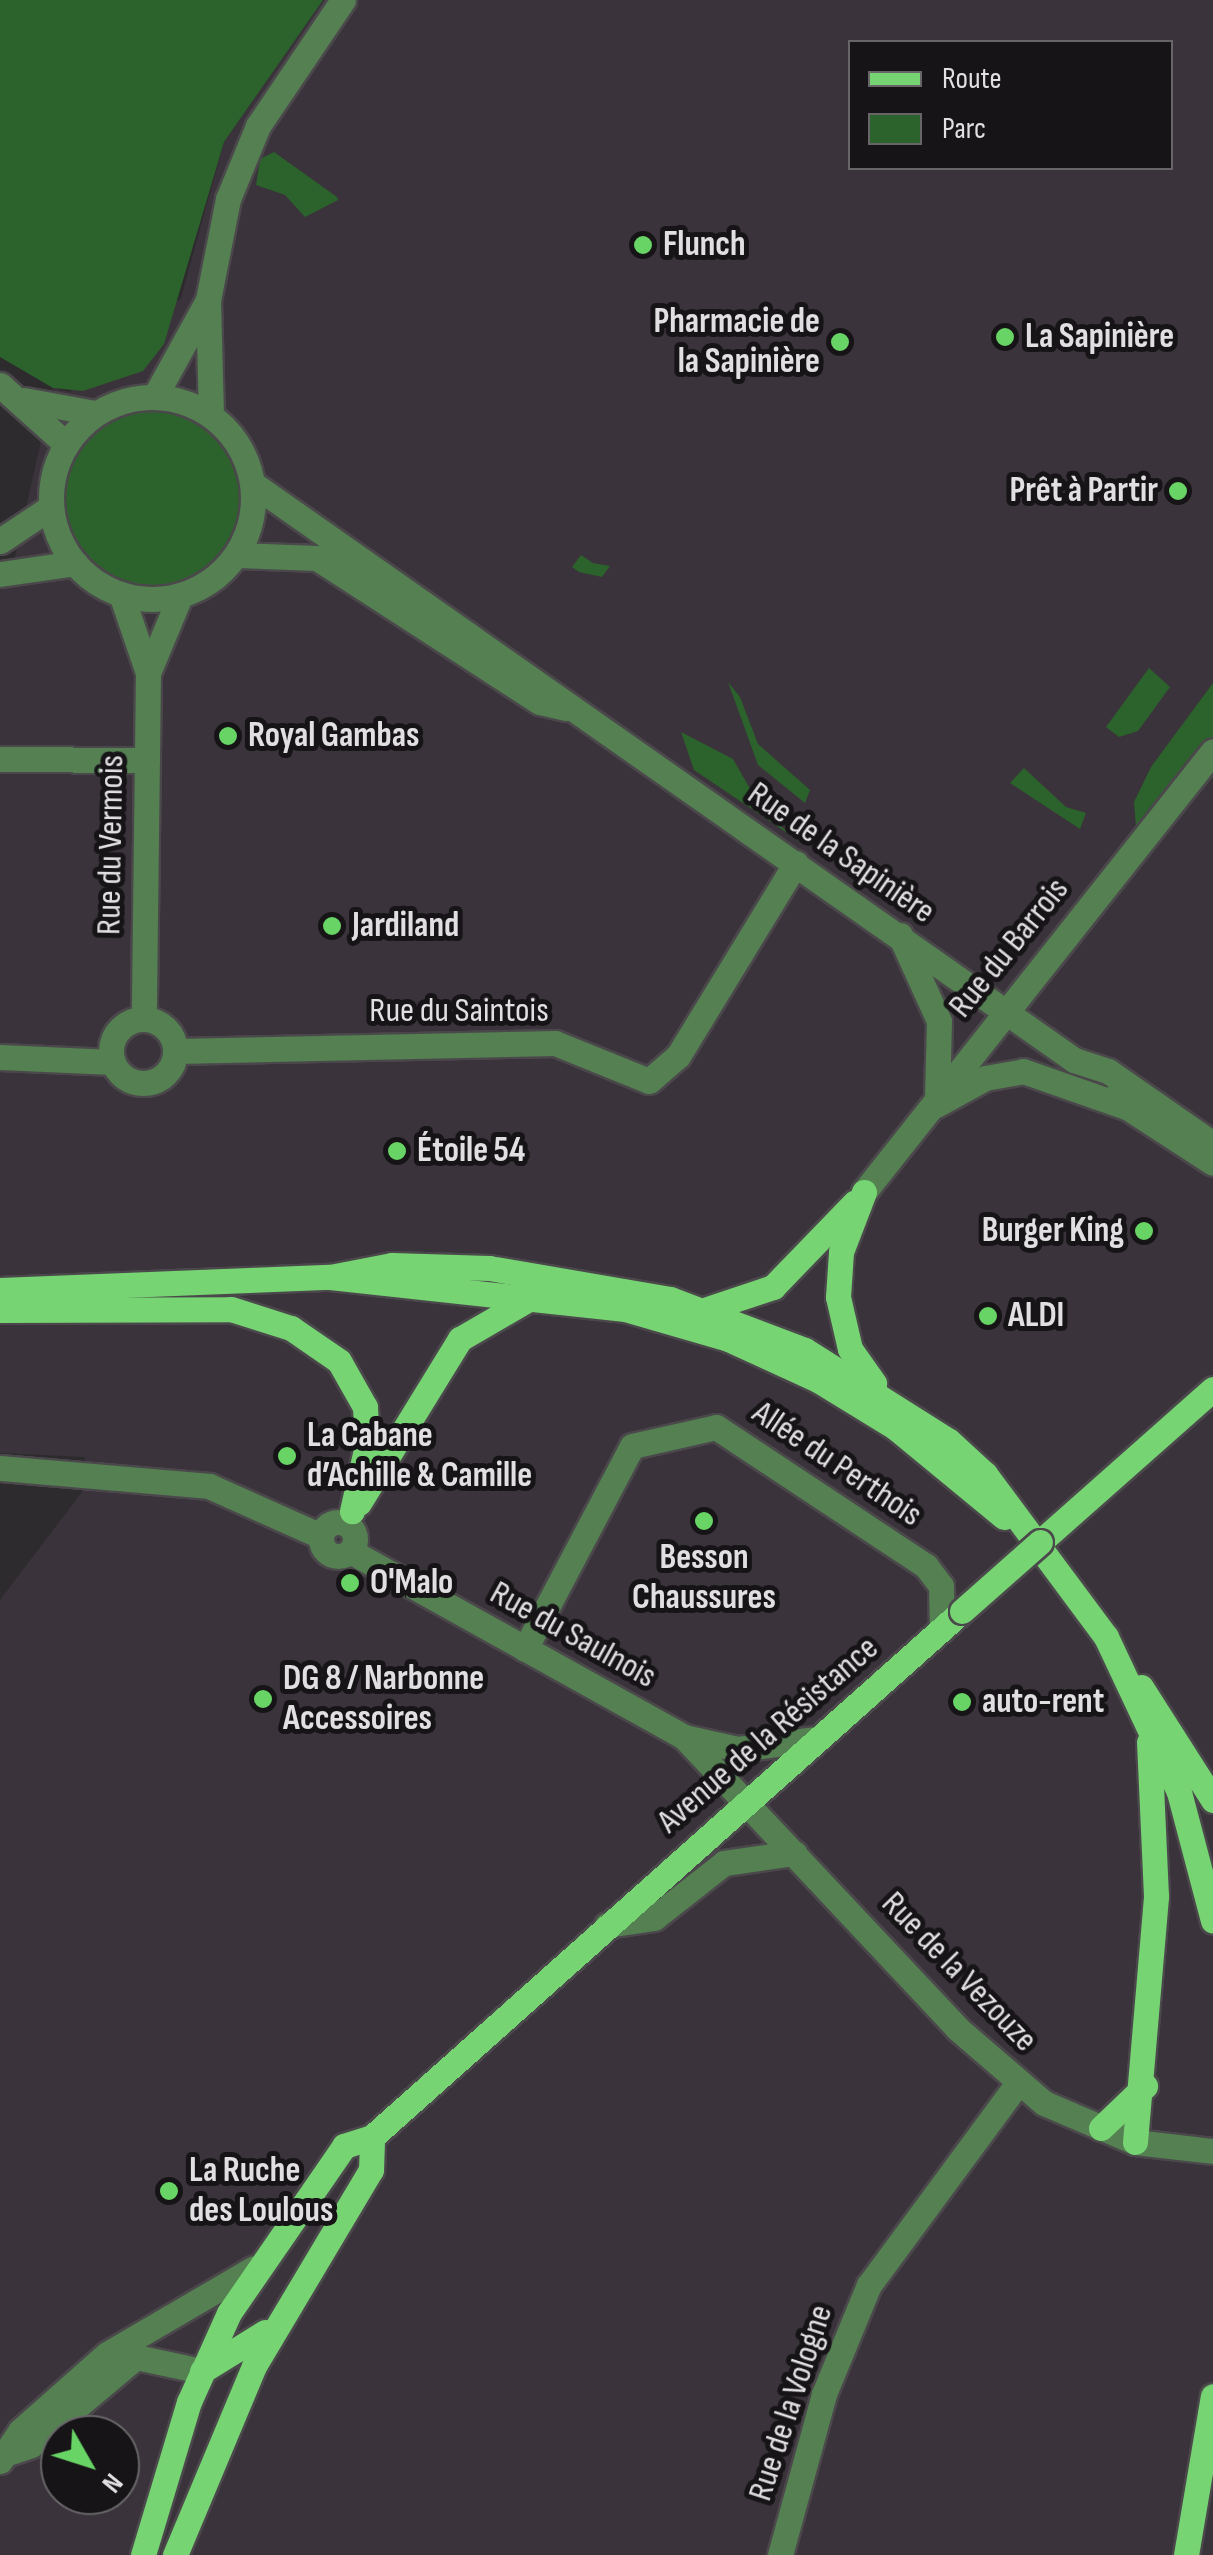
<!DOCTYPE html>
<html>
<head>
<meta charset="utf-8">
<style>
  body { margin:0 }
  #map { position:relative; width:1213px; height:2555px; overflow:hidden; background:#2e2b2e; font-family:"Sofia Sans Condensed",sans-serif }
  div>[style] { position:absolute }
  .built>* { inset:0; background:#3a333b }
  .green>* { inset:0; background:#2c622b }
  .round { border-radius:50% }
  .roads { filter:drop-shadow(2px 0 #4b484b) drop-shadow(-2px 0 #4b484b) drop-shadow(0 2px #4b484b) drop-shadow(0 -2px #4b484b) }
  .minor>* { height:25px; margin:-12.5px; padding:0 12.5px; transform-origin:12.5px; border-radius:12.5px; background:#548052 }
  .minor>.ring { margin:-12.5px; padding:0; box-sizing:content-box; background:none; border:25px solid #548052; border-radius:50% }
  .major>* { height:25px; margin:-12.5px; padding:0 12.5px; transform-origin:12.5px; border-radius:12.5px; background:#76d473 }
  .bridges { filter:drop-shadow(2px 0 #4b484b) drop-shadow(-2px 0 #4b484b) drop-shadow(0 2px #4b484b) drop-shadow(0 -2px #4b484b) }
  .major-bridge>* { height:25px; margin:-12.5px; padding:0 12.5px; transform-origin:12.5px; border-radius:12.5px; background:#76d473 }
  .dots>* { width:28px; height:28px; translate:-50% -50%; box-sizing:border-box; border:5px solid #161416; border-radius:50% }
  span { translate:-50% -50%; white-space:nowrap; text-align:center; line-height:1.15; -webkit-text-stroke:10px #161416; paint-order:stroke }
  .poi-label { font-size:35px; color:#e1dfe1; font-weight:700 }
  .left { translate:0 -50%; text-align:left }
  .right { translate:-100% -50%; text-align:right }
  .street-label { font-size:35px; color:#e1dfe1 }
  .legend { position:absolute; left:848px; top:40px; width:325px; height:130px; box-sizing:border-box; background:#161416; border:2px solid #676567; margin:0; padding:12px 18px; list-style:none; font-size:30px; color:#e1dfe1 }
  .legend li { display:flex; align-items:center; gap:20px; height:50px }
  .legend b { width:50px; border:2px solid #676567 }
  .north { position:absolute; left:40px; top:2415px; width:100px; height:100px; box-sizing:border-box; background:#161416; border:2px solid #676567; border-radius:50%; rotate:129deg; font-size:28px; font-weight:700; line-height:40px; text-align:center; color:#e1dfe1 }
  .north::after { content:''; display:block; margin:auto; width:35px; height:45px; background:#68d465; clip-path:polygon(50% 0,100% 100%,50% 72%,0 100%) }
</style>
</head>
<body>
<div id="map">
  <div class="built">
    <i style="clip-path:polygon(evenodd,323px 0,1213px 0,1213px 2555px,0 2555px,0 1600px,82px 1492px,85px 1457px,0 1453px,0 582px,10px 579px,53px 388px,70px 392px,181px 298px,224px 142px,323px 0,850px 42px,1170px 42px,1170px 168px,850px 168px,850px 42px,323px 0,60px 2435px,120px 2435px,120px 2495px,60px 2495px,60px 2435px)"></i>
  </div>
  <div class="green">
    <i style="clip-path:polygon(0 0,323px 0,224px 142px,164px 344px,143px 371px,83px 391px,53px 388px,0 357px)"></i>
    <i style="clip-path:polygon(274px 152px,337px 197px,338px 200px,305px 217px,285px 195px,256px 185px,260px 159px)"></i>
    <i class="round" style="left:64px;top:411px;width:176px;height:176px"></i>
    <i style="clip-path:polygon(581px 555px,593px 563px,610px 566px,602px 577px,579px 572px,572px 567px)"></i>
    <i style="clip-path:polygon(1149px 668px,1170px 687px,1138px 731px,1119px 737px,1106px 727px)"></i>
    <i style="clip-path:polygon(728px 682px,740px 697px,758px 744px,810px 790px,805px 803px,758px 765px)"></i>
    <i style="clip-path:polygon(1213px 683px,1213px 777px,1167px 829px,1136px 827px,1134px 802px,1151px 767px)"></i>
    <i style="clip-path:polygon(681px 732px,733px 759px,764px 813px,802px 843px,694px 770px)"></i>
    <i style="clip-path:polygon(1024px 768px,1066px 807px,1086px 813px,1080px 829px,1010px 783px)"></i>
  </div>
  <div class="roads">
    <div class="minor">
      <i style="left:0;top:385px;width:89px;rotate:41.8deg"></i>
      <i style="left:155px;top:396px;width:110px;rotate:-61.1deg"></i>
      <i class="ring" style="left:51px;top:397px;width:177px;height:177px"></i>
      <i style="left:24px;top:400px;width:72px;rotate:10.4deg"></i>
      <i style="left:211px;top:415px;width:115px;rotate:-91.5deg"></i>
      <i style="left:208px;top:300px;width:103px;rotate:-78.8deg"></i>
      <i style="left:228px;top:199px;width:79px;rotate:-67.7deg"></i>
      <i style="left:258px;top:126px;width:152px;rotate:-56deg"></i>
      <i style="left:253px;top:484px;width:1003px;rotate:35.05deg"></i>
      <i style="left:1074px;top:1060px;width:36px;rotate:18deg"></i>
      <i style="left:1108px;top:1071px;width:128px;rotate:34.8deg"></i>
      <i style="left:0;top:541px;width:61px;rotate:-33.7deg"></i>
      <i style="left:237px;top:555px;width:80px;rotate:2.1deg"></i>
      <i style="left:317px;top:558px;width:265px;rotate:32.9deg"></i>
      <i style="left:540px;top:702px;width:27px;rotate:13deg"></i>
      <i style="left:0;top:574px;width:76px;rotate:-8.3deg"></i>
      <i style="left:121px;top:594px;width:83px;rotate:71.1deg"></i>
      <i style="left:148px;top:673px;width:346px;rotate:90.7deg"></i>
      <i style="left:148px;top:673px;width:83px;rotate:-67.4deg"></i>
      <i style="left:0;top:759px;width:147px;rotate:0.4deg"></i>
      <i style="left:900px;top:935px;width:94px;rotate:65.6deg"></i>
      <i style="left:939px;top:1021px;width:75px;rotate:91.5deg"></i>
      <i class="ring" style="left:111px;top:1019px;width:39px;height:39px"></i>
      <i style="left:176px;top:1051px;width:379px;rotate:-1.2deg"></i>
      <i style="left:555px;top:1043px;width:101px;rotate:22deg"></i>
      <i style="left:649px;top:1081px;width:38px;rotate:-41deg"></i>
      <i style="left:678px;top:1056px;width:226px;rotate:-58.6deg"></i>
      <i style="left:0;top:1057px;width:113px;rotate:2.5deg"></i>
      <i style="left:1113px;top:1098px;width:119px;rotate:33deg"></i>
      <i style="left:936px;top:1105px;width:56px;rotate:-28.9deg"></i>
      <i style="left:985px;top:1078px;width:39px;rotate:-10deg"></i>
      <i style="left:1023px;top:1071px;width:109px;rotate:19.3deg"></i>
      <i style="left:864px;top:1192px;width:562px;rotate:-51.64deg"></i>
      <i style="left:0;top:1468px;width:210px;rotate:4.9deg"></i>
      <i style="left:209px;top:1486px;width:123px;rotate:24.1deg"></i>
      <i class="ring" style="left:321px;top:1522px;width:9px;height:9px"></i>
      <i style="left:350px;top:1551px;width:382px;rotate:29.1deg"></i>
      <i style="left:684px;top:1737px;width:400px;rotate:46.8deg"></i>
      <i style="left:958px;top:2029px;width:113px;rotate:40.7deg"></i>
      <i style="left:1044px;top:2103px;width:99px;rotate:23.2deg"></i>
      <i style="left:1135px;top:2142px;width:79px;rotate:6.6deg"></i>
      <i style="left:525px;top:1649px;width:229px;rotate:-62.2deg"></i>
      <i style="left:632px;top:1446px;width:86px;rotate:-12.7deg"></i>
      <i style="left:716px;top:1427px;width:252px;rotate:33.5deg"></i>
      <i style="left:926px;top:1566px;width:25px;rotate:53deg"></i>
      <i style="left:941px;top:1586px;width:43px;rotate:88.7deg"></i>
      <i style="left:684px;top:1737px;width:55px;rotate:12.5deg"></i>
      <i style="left:738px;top:1749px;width:79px;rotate:-7.3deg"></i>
      <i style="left:607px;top:1925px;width:48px;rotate:-8.5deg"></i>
      <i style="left:654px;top:1918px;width:89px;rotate:-38.2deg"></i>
      <i style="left:724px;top:1863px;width:71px;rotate:-8.1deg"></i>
      <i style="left:11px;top:2452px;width:21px;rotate:-19deg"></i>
      <i style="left:31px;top:2445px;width:137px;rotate:-40deg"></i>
      <i style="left:136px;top:2357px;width:67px;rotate:12deg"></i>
      <i style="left:0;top:2461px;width:36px;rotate:-56deg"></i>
      <i style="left:20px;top:2431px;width:116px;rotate:-41.5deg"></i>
      <i style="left:107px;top:2354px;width:170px;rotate:-30.3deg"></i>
      <i style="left:780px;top:2555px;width:167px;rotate:-74.7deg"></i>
      <i style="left:824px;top:2394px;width:118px;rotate:-67.6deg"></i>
      <i style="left:869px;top:2285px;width:251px;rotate:-53.6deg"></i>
    </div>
    <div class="major">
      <i style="left:864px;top:1192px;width:64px;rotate:111deg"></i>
      <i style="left:841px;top:1252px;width:45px;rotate:93.8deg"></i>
      <i style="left:838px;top:1297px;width:53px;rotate:77deg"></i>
      <i style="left:850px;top:1349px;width:42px;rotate:54.8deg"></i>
      <i style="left:330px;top:1277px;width:63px;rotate:-11deg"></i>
      <i style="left:392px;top:1265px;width:97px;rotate:1.8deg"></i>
      <i style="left:489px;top:1268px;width:184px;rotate:9.7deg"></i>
      <i style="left:670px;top:1299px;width:144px;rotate:20.7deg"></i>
      <i style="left:805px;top:1350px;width:170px;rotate:32.3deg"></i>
      <i style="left:949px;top:1441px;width:49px;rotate:42.5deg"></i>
      <i style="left:985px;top:1474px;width:203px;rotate:53.4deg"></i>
      <i style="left:1106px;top:1637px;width:171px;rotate:64.8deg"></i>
      <i style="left:1179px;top:1792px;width:133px;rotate:75.2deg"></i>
      <i style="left:0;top:1290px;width:330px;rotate:-2.3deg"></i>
      <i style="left:330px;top:1277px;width:297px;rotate:6.2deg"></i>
      <i style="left:625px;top:1309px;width:107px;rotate:16.2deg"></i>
      <i style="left:728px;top:1339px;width:99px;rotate:24.5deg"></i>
      <i style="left:818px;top:1380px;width:92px;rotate:31.6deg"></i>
      <i style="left:896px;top:1428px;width:140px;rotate:39.5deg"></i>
      <i style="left:707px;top:1309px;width:70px;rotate:-18.4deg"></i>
      <i style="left:773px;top:1287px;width:117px;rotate:-46deg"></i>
      <i style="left:0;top:1310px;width:231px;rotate:-0.2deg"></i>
      <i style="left:231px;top:1309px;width:63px;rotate:17.6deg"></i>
      <i style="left:291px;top:1328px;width:58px;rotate:34.5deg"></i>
      <i style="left:339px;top:1361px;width:53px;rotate:60.5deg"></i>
      <i style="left:365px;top:1407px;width:38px;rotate:87deg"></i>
      <i style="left:367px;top:1445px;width:68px;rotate:102.8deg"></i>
      <i style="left:359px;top:1503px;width:193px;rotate:-58.4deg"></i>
      <i style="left:460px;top:1339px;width:86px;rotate:-30.2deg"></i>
      <i style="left:1040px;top:1542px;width:231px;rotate:-41.5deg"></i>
      <i style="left:1141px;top:1687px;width:134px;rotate:57.5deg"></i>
      <i style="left:1101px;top:2128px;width:61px;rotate:-43.7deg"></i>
      <i style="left:1135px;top:2142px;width:247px;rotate:-85.1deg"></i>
      <i style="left:1156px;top:1896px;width:154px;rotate:-92.6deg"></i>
      <i style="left:202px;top:2371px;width:74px;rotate:-31.8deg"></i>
      <i style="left:143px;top:2555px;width:160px;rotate:-73.3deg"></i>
      <i style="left:189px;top:2402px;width:98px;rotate:-65.8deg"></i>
      <i style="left:229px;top:2313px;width:203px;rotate:-55.4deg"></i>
      <i style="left:344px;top:2146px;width:29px;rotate:-18deg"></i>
      <i style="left:372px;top:2137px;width:790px;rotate:-41.72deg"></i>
      <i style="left:175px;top:2555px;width:205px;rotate:-67.3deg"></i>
      <i style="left:254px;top:2366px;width:228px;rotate:-59.2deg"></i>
      <i style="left:371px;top:2170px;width:33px;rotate:-88deg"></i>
      <i style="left:1186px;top:2555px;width:161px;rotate:-80.4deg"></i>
    </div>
  </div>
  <div class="bridges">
    <div class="major-bridge">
      <i style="left:962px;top:1611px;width:104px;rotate:-41.5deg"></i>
    </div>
  </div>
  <div class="dots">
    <i style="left:643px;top:245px;background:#68d465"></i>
    <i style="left:1005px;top:337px;background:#68d465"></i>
    <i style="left:840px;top:342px;background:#68d465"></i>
    <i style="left:1178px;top:491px;background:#68d465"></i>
    <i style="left:228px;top:736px;background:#68d465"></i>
    <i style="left:332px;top:926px;background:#68d465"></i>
    <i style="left:397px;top:1151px;background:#68d465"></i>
    <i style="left:1144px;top:1231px;background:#68d465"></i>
    <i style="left:988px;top:1316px;background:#68d465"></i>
    <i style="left:287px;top:1456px;background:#68d465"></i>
    <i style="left:704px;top:1521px;background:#68d465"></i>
    <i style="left:350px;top:1583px;background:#68d465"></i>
    <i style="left:263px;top:1699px;background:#68d465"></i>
    <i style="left:962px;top:1702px;background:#68d465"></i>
    <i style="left:169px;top:2191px;background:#68d465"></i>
  </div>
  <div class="poi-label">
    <span class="left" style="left:663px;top:245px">Flunch</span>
    <span class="right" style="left:820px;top:342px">Pharmacie de<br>la Sapinière</span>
    <span class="left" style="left:1025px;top:337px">La Sapinière</span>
    <span class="right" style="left:1158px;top:491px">Prêt à Partir</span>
    <span class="left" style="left:248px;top:736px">Royal Gambas</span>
    <span class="left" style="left:352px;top:926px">Jardiland</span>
    <span class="left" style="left:417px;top:1151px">Étoile 54</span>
    <span class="right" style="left:1124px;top:1231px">Burger King</span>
    <span class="left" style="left:1008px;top:1316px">ALDI</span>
    <span class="left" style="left:307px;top:1456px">La Cabane<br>d’Achille &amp; Camille</span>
    <span style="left:704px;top:1578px">Besson<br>Chaussures</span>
    <span class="left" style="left:370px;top:1583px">O'Malo</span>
    <span class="left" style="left:283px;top:1699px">DG 8 / Narbonne<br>Accessoires</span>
    <span class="left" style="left:982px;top:1702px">auto-rent</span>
    <span class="left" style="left:189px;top:2191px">La Ruche<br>des Loulous</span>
  </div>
  <div class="street-label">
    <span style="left:111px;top:845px;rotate:-89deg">Rue du Vermois</span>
    <span style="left:841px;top:853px;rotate:35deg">Rue de la Sapinière</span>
    <span style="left:1009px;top:948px;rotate:-51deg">Rue du Barrois</span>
    <span style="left:459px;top:1011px">Rue du Saintois</span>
    <span style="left:837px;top:1464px;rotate:34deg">Allée du Perthois</span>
    <span style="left:573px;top:1635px;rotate:29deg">Rue du Saulnois</span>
    <span style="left:768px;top:1735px;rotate:-41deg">Avenue de la Résistance</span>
    <span style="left:959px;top:1972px;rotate:46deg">Rue de la Vezouze</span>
    <span style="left:791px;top:2403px;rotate:-72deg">Rue de la Vologne</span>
  </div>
  <ul class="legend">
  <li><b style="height:12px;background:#76d473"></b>Route</li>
  <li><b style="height:28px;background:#2c622b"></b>Parc</li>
  </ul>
  <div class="north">N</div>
</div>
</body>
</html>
